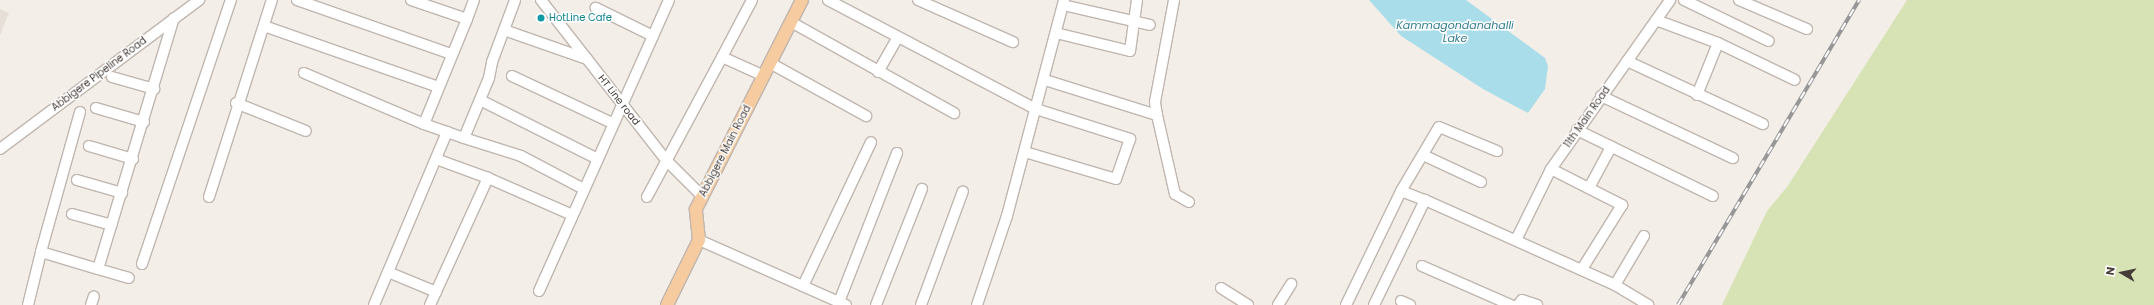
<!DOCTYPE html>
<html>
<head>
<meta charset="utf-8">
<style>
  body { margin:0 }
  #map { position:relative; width:2154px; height:305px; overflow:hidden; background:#f3eee8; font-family:Poppins,sans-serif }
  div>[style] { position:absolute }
  .residential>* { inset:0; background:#e6ded7 }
  .green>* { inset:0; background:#d8e3b5 }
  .water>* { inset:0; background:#aaddea }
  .roads { filter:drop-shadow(1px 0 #c0b6af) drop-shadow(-1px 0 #c0b6af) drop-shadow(0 1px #c0b6af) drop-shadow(0 -1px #c0b6af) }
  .minor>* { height:10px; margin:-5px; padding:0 5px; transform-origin:5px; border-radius:5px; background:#fff }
  .major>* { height:12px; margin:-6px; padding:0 6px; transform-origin:6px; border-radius:6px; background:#f6cb9f }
  .rail>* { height:4px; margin-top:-2px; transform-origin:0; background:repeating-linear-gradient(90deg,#fff 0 8px,#979797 0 16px); box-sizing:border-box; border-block:1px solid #979797 }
  .dots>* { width:11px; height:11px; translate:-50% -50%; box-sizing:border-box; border:2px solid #fff; border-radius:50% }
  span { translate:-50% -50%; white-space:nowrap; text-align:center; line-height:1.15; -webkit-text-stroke:3px #fff; paint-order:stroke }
  .culture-label { font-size:10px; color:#0d838f }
  .left { translate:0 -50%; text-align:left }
  .street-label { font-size:10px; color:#463d38 }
  .water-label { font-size:11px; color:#347d91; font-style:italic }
  .north { position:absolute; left:2102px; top:253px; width:40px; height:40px; -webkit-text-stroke:3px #fff; paint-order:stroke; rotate:279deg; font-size:11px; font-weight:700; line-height:16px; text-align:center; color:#463d38 }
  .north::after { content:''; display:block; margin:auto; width:14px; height:18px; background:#463d38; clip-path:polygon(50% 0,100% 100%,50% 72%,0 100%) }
</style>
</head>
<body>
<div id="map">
  <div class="residential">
    <i style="clip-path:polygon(0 9px,9px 13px,0 35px)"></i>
  </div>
  <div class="green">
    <i style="clip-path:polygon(1907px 0,2154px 0,2154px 305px,1722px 305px,1767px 211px,1787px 187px)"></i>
  </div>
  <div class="water">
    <i style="clip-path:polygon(1369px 0,1466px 0,1545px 58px,1548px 66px,1545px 89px,1528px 113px,1483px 89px,1401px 36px)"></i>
  </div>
  <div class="roads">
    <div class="minor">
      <i style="left:297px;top:0;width:163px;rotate:19.3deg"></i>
      <i style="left:541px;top:0;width:203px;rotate:52deg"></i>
      <i style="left:666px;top:160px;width:51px;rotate:45deg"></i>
      <i style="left:828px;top:0;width:235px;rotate:27.7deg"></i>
      <i style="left:1036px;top:109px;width:99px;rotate:17.7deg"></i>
      <i style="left:1130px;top:139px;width:42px;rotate:109.3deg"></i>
      <i style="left:1116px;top:179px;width:95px;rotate:-163.5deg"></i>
      <i style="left:918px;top:0;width:104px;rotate:23.9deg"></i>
      <i style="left:1684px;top:0;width:94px;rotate:25.8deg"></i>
      <i style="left:1739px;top:0;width:74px;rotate:23.1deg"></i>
      <i style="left:1063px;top:5px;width:89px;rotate:12.9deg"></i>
      <i style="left:467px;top:19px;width:20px;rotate:-70deg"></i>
      <i style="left:1656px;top:20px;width:66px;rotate:20.4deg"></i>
      <i style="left:1718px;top:43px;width:85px;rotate:25.7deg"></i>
      <i style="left:791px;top:22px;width:187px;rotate:29.2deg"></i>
      <i style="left:264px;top:26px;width:184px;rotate:19.3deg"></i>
      <i style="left:504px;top:30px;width:88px;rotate:19.3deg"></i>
      <i style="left:1056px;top:33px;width:76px;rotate:13.7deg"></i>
      <i style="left:1130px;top:51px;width:51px;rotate:-82.2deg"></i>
      <i style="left:653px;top:36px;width:39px;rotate:-66deg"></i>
      <i style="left:722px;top:57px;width:64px;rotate:-62.2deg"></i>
      <i style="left:1627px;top:61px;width:150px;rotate:24.9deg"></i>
      <i style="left:770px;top:63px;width:110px;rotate:28.9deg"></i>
      <i style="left:878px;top:72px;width:40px;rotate:-60.3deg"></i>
      <i style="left:304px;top:73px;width:130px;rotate:23deg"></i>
      <i style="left:424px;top:124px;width:113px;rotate:-67.7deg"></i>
      <i style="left:467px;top:19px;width:59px;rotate:-161.3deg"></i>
      <i style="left:512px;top:76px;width:110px;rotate:25.2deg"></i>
      <i style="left:112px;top:77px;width:44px;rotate:15.9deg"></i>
      <i style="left:1045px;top:80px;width:117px;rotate:17.4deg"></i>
      <i style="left:1157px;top:115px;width:81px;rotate:77.2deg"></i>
      <i style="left:1175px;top:194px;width:16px;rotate:30deg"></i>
      <i style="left:1697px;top:95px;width:56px;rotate:-68deg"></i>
      <i style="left:1601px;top:96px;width:146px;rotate:25.2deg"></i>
      <i style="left:480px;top:100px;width:130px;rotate:26.6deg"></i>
      <i style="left:236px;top:103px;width:75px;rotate:21.8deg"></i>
      <i style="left:96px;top:108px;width:50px;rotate:16.3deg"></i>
      <i style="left:80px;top:112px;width:145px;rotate:105.6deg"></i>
      <i style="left:41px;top:252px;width:59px;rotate:16.6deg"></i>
      <i style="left:98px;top:269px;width:262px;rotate:-73.2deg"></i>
      <i style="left:1157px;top:115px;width:13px;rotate:-99deg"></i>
      <i style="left:1155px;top:102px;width:104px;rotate:-79.4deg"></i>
      <i style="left:424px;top:124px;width:42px;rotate:19.3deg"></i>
      <i style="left:464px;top:138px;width:65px;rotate:-67.4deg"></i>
      <i style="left:489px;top:78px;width:16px;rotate:-79deg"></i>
      <i style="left:492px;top:62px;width:66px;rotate:-69.6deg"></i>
      <i style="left:1577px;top:130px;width:151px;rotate:25.9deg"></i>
      <i style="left:464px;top:138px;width:60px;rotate:17.5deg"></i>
      <i style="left:521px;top:156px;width:69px;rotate:27.7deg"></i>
      <i style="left:89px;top:146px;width:46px;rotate:16.5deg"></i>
      <i style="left:0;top:149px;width:249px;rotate:-36.8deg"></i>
      <i style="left:1423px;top:155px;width:64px;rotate:25deg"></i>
      <i style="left:1551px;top:169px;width:80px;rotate:26.9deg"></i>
      <i style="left:1622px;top:205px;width:75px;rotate:122deg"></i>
      <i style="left:488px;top:178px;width:90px;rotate:23.7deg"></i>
      <i style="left:77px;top:180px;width:47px;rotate:16.1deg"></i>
      <i style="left:1589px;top:188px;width:47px;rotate:-61.8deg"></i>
      <i style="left:1401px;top:191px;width:26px;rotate:21deg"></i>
      <i style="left:209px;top:197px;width:207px;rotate:-72.3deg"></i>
      <i style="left:647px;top:197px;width:159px;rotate:-61.8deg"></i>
      <i style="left:722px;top:57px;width:46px;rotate:24.3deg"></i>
      <i style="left:72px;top:214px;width:41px;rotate:15.4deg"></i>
      <i style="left:699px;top:240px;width:153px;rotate:23.9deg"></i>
      <i style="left:1516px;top:240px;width:79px;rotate:-63.8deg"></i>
      <i style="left:1551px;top:169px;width:207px;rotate:-54.8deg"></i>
      <i style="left:142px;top:264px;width:279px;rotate:-71.4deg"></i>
      <i style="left:1422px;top:266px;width:97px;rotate:23.7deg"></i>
      <i style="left:98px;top:269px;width:32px;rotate:16deg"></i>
      <i style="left:388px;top:272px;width:52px;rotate:22.6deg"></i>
      <i style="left:1615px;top:285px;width:39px;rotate:31deg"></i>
      <i style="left:803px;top:286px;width:159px;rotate:-64.7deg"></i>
      <i style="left:1221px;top:288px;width:32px;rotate:32deg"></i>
      <i style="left:539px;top:291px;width:279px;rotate:-65.9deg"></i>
      <i style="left:653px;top:36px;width:64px;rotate:-153.8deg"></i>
      <i style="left:1401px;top:301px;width:10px;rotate:24deg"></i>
      <i style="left:28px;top:305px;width:55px;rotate:-76.2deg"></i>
      <i style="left:91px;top:305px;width:9px;rotate:-72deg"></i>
      <i style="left:374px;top:305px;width:188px;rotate:-67.1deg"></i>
      <i style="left:430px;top:305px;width:140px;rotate:-65.5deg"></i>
      <i style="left:488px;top:178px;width:55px;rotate:-159.9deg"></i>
      <i style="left:846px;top:305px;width:8px;rotate:-157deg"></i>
      <i style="left:839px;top:302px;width:160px;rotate:-68.7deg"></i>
      <i style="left:876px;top:305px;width:125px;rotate:-68.4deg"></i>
      <i style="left:921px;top:305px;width:121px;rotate:-69.8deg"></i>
      <i style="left:977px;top:305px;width:94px;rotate:-71.4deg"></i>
      <i style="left:1007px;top:216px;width:223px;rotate:-75.2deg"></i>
      <i style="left:1278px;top:305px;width:25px;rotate:-58deg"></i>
      <i style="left:1346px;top:305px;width:127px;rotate:-64.2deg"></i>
      <i style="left:1401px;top:191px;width:74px;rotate:-59.3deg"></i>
      <i style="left:1439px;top:127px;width:63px;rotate:22.5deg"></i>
      <i style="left:1374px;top:305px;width:117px;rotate:-64.1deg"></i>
      <i style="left:1425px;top:200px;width:208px;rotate:24.1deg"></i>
      <i style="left:1615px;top:285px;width:57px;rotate:-59.4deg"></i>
      <i style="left:1518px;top:305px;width:6px;rotate:-51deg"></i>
      <i style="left:1522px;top:300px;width:16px;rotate:18deg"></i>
    </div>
    <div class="major">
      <i style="left:667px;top:305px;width:72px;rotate:-63.8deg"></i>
      <i style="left:699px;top:240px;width:31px;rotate:-96deg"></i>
      <i style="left:696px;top:209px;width:234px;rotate:-63.1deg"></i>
    </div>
  </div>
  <div class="rail">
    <i style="left:1678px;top:305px;width:355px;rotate:-59.3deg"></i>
  </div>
  <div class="dots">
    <i style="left:541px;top:18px;background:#0f9aa8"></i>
  </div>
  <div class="culture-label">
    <span class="left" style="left:549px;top:18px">HotLine Cafe</span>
  </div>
  <div class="street-label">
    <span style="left:99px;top:74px;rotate:-37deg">Abbigere Pipeline Road</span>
    <span style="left:619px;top:100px;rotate:52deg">HT Line road</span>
    <span style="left:1587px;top:117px;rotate:-55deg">11th Main Road</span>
    <span style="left:725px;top:151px;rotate:-63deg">Abbigere Main Road</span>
  </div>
  <div class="water-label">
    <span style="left:1455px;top:32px">Kammagondanahalli<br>Lake</span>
  </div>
  <div class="north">N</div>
</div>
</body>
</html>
